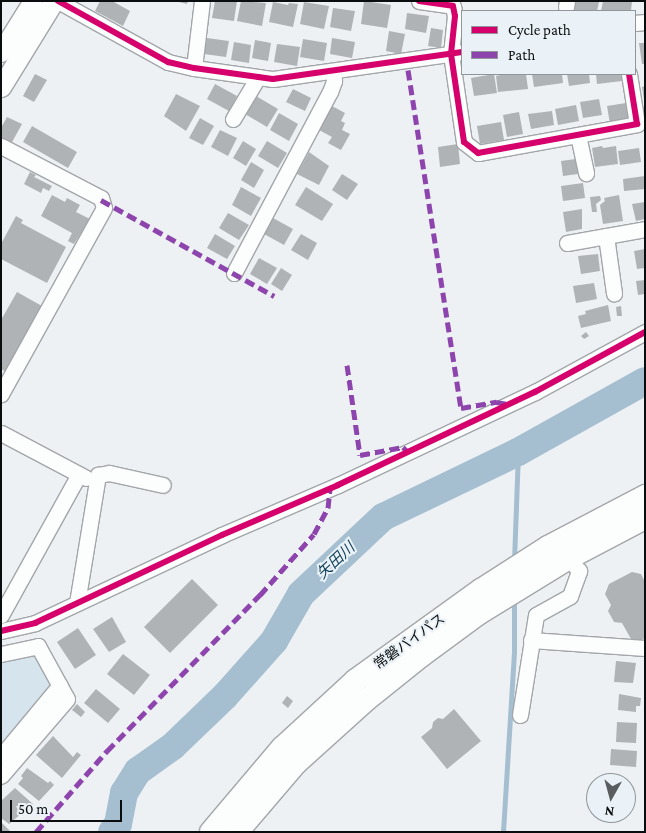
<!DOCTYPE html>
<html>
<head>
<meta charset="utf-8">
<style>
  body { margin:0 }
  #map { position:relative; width:646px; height:833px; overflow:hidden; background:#edf1f4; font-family:"Crimson Pro","Noto Sans JP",serif }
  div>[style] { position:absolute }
  .green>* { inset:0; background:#d6e4ed }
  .stream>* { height:4.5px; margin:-2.25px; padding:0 2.25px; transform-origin:2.25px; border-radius:2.25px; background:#a5bfd0 }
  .river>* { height:28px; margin:-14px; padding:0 14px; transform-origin:14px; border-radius:14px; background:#a5bfd0 }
  .building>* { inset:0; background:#afb3b5 }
  .roads { filter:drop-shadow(1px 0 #a3a6a9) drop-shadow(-1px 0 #a3a6a9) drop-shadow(0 1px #a3a6a9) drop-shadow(0 -1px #a3a6a9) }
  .minor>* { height:15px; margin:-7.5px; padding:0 7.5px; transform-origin:7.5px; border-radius:7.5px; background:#fcfdfd }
  .major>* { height:19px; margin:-9.5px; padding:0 9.5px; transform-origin:9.5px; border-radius:9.5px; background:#fcfdfd }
  .highway>* { height:22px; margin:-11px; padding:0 11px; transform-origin:11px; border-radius:11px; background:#fcfdfd }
  .quiet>* { height:5px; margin-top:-2.5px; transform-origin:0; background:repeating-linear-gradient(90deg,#8e44ad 0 10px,transparent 0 15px) }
  .cycleway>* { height:6px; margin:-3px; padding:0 3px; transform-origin:3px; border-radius:3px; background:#d6006c }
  span { translate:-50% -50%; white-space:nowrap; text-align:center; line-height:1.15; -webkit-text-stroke:4px #eaf2f7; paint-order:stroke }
  .street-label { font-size:14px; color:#0a0d0e }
  .water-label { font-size:15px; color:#0b3c54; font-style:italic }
  .frame { position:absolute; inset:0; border:2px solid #0a0d0e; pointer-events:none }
  .legend { position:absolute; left:461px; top:10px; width:175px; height:65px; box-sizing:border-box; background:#eaf2f7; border:1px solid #90969a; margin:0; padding:6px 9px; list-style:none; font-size:15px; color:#0a0d0e }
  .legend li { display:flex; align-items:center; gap:10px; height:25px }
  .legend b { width:25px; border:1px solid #90969a }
  .north { position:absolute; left:586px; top:773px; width:50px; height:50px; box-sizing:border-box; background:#eaf2f7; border:1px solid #90969a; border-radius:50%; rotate:187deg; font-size:14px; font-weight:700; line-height:20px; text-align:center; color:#0a0d0e }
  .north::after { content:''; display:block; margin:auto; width:18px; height:22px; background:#595d5e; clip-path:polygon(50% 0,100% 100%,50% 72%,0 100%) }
  .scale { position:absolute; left:10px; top:800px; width:112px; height:22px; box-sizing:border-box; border:2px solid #0a0d0e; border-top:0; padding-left:6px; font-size:15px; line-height:18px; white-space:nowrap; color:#0a0d0e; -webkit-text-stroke:4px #eaf2f7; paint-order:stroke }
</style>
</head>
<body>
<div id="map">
  <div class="green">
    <i style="clip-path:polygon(27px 655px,34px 656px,58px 695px,1px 764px,1px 661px)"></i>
  </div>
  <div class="stream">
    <i style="left:514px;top:561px;width:109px;rotate:-87.9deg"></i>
    <i style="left:503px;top:832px;width:179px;rotate:-86.5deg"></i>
    <i style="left:514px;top:653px;width:52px;rotate:-90deg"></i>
  </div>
  <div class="river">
    <i style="left:112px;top:832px;width:10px;rotate:-53deg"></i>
    <i style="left:118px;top:824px;width:32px;rotate:-79deg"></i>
    <i style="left:124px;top:793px;width:26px;rotate:-58deg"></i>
    <i style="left:138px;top:771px;width:43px;rotate:-35.5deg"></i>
    <i style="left:173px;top:746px;width:72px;rotate:-43.9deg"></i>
    <i style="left:225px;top:696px;width:74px;rotate:-48.3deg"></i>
    <i style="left:274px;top:641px;width:54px;rotate:-60.1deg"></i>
    <i style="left:301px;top:594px;width:112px;rotate:-43.2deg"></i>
    <i style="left:383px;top:517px;width:150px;rotate:-25.7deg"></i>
    <i style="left:518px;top:452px;width:145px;rotate:-29.2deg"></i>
  </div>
  <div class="building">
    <i style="clip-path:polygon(100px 1px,112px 1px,130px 11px,123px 26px,95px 11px)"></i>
    <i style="clip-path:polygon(175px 1px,188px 1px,187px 4px)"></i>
    <i style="clip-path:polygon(215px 1px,237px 1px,234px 21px,212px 18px)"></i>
    <i style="clip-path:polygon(241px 1px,266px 3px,262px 26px,237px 21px)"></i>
    <i style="clip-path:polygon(364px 1px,391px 5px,387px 28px,361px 24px)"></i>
    <i style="clip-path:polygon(573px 1px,599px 2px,597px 11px,572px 11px)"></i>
    <i style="clip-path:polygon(603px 1px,632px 1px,631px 11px,601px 11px)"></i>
    <i style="clip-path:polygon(273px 2px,288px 5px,289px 3px,298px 4px,293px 27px,269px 22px)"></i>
    <i style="clip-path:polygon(304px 2px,329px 6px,324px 29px,300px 24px)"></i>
    <i style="clip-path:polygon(333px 8px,355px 11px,351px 31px,330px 27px)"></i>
    <i style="clip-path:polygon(407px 13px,429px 16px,426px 33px,405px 29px)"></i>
    <i style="clip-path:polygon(431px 28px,443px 30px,441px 48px,428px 46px)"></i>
    <i style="clip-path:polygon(389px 31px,405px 34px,401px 54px,386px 51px)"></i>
    <i style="clip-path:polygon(207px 38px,229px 41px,226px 57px,204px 54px)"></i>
    <i style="clip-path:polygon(332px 38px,355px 42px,352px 58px,330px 54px)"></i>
    <i style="clip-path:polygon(303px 39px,327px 43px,324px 61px,300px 57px)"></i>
    <i style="clip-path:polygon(255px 40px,271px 43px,268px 61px,252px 58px)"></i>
    <i style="clip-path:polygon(234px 42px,251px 45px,249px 63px,231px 60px)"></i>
    <i style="clip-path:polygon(639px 43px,645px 43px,645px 64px,642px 64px)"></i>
    <i style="clip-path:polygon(277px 44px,300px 47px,297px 66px,274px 62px)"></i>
    <i style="clip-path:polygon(35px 74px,47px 80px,34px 102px,23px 96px)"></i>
    <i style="clip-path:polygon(494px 74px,497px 93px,474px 96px,471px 78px)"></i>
    <i style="clip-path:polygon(504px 74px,526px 74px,528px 89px,498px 92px,496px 76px)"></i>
    <i style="clip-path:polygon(532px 74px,562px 74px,563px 83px,534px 87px)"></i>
    <i style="clip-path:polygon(567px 74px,589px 74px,590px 83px,569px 86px)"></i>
    <i style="clip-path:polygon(596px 74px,621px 74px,622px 81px,597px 84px)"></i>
    <i style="clip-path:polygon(215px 84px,237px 96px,229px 111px,207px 99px)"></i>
    <i style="clip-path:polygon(645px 86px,645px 100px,644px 100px,642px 87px)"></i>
    <i style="clip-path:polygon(293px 89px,311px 98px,305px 111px,286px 102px)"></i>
    <i style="clip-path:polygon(176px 94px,200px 106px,186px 131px,164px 116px)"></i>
    <i style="clip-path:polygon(256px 96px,278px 109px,267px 127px,245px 114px)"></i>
    <i style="clip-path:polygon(599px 99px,602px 115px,583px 118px,580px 102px)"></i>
    <i style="clip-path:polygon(626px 103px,628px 120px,610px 124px,607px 106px)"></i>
    <i style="clip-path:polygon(576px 105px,579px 121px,558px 125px,555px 109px)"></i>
    <i style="clip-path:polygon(332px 106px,345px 113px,341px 121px,345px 123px,342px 130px,350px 134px,341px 150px,328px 143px,332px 137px,319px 130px)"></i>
    <i style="clip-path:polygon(552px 111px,554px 125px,531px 129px,528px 114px)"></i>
    <i style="clip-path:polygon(519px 112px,523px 134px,507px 137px,503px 115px)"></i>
    <i style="clip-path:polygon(279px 113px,298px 124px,289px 141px,270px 130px)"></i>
    <i style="clip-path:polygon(7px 117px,22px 124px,11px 144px,1px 139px,1px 128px)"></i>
    <i style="clip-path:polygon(200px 118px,214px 126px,203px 145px,189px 138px)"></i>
    <i style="clip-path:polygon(501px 122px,504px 140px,480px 144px,477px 126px)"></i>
    <i style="clip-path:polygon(32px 126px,77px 152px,68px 168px,23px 142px)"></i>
    <i style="clip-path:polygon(220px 130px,237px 138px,228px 156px,211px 147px)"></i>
    <i style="clip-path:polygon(243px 141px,256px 149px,246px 166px,233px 158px)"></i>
    <i style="clip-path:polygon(267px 141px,287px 153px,278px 168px,258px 156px)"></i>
    <i style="clip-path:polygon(458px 144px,460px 164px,440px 167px,438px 147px)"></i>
    <i style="clip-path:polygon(602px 146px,603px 148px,616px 146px,618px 164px,595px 167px,592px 148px)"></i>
    <i style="clip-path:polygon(639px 148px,641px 162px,620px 165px,618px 151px)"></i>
    <i style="clip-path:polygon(309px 152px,329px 166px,319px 185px,297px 174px)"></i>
    <i style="clip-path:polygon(576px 159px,578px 174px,563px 176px,561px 161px)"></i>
    <i style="clip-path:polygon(251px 162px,264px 170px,254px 188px,241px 180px)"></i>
    <i style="clip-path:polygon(30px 172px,36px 175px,34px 177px,52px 186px,49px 191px,43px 188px,41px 193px,24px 184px)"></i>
    <i style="clip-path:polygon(342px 174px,358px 184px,347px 200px,332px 190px)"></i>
    <i style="clip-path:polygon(645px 176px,645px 189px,624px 191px,623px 179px)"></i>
    <i style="clip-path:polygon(583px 183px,585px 198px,563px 201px,561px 186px)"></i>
    <i style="clip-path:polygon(241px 187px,261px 198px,251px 216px,232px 205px)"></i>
    <i style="clip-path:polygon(306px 187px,333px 204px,322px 221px,295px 205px)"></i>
    <i style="clip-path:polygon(52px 195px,65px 202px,67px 198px,80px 205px,76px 212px,90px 219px,74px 244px,68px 241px,72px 233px,41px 216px)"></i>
    <i style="clip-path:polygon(619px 195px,623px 221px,603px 224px,600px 205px,605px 201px,604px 198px)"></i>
    <i style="clip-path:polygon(600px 196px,601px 200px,596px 204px,597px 212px,592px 212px,590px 197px)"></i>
    <i style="clip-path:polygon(645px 202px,645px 219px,636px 221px,632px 204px)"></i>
    <i style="clip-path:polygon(582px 209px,582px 229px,566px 232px,563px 212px)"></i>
    <i style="clip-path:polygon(228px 213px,249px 225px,239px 240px,219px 228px)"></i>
    <i style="clip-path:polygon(16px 216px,23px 220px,21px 223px,66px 247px,47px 283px,1px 259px,1px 244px)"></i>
    <i style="clip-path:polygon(273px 218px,293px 229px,284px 245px,264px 234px)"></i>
    <i style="clip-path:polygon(215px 234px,235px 246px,227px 259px,207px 248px)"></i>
    <i style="clip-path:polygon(301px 234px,317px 243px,308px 260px,291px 250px)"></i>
    <i style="clip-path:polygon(645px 249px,645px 268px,637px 269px,634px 251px)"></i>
    <i style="clip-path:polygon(598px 254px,600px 271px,581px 274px,578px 256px)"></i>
    <i style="clip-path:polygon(259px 258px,277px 268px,267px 284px,250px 274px)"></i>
    <i style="clip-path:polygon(281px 268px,292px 275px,282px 291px,271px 284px)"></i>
    <i style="clip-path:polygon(645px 280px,645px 294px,638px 295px,636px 281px)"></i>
    <i style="clip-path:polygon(594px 283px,597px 299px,576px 303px,573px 286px)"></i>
    <i style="clip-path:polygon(17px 292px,42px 306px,6px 372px,1px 369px,1px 320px)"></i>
    <i style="clip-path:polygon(608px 305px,611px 321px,581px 328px,578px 316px,586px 314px,585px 311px)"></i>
    <i style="clip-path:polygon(621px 306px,622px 316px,617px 316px,616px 307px)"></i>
    <i style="clip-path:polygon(586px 332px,589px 336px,584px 339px,581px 336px)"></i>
    <i style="clip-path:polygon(632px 572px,641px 574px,645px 582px,645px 638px,639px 641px,631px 639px,622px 623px,614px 622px,608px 611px,611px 605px,605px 594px,609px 584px)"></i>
    <i style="clip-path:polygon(192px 579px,218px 605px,170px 653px,144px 627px)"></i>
    <i style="clip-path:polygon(112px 617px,126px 642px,109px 652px,93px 629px)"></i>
    <i style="clip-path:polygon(78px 628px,96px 655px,75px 669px,57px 642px)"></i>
    <i style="clip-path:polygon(123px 654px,150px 675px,134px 695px,107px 674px)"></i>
    <i style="clip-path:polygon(616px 661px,636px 663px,633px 683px,614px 682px)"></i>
    <i style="clip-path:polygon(96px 689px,120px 709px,108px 723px,84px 703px)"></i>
    <i style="clip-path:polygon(619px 694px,641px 698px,640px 706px,636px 706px,636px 712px,618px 710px)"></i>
    <i style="clip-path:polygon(287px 696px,293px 701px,288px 708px,282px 703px)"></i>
    <i style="clip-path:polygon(77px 704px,85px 712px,81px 717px,72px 710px)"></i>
    <i style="clip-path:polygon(454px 709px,481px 741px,447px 769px,421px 737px,432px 728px,433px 722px,438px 718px,443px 719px)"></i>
    <i style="clip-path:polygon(617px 722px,637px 723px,636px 743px,616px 742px)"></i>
    <i style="clip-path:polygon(53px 736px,73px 757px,77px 752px,81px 755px,62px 778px,36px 755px)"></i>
    <i style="clip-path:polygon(611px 749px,637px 751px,636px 767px,610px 765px)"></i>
    <i style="clip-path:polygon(27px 768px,48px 783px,50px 781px,54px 785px,39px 801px,18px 784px,23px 778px,21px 776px)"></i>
    <i style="clip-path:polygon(15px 788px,33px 804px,9px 824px,1px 818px,1px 801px)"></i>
    <i style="clip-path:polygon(1px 822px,11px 832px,1px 832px)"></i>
  </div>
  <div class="roads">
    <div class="minor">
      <i style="left:58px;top:1px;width:126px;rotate:29deg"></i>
      <i style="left:168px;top:62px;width:27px;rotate:13deg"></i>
      <i style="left:194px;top:68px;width:65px;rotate:8deg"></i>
      <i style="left:258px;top:77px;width:15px;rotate:8deg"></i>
      <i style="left:273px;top:79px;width:191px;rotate:-8.1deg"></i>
      <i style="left:419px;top:1px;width:34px;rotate:8deg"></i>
      <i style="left:453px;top:6px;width:10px;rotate:79deg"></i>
      <i style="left:455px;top:16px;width:38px;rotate:96deg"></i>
      <i style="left:451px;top:54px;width:89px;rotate:81.6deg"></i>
      <i style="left:464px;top:142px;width:18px;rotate:38deg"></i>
      <i style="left:478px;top:153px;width:162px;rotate:-10.3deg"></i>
      <i style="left:637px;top:124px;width:51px;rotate:-99.1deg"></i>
      <i style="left:566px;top:7px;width:6px;rotate:-81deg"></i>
      <i style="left:635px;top:23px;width:10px;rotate:-6deg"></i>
      <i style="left:194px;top:68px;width:67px;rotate:-83.2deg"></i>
      <i style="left:233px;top:119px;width:49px;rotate:-59.2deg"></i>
      <i style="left:578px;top:135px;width:39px;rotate:78deg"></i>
      <i style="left:1px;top:146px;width:113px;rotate:27.5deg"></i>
      <i style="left:101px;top:198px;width:10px;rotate:73deg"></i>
      <i style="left:104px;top:208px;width:213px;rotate:119deg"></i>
      <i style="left:606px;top:236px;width:58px;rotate:82deg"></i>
      <i style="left:567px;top:243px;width:79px;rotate:-10.2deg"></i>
      <i style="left:234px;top:273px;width:205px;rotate:-62.1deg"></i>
      <i style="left:330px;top:92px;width:12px;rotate:-70deg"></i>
      <i style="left:334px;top:81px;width:10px;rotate:-96deg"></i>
      <i style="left:1px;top:433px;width:96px;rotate:27.9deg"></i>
      <i style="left:77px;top:603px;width:130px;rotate:-80.7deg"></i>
      <i style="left:98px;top:475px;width:11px;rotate:-10deg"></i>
      <i style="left:109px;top:473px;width:55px;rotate:12.5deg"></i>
      <i style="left:1px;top:615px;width:161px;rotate:-61deg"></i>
      <i style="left:1px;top:631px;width:35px;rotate:-13deg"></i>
      <i style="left:35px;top:623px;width:207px;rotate:-25.2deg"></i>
      <i style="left:222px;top:535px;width:126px;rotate:-23.3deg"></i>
      <i style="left:338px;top:485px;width:218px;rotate:-25.3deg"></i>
      <i style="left:535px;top:392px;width:125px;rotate:-28.6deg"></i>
      <i style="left:531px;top:640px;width:114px;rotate:4deg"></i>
      <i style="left:1px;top:654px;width:38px;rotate:-12deg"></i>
      <i style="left:38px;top:646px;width:60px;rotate:61.3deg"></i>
      <i style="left:67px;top:699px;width:101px;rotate:130.6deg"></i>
      <i style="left:520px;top:715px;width:101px;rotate:-80.9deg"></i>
      <i style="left:536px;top:615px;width:39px;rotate:-29deg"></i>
      <i style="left:570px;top:596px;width:27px;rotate:-70deg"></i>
      <i style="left:579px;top:571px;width:16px;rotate:-128deg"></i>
      <i style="left:1px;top:756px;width:92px;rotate:-50.3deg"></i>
    </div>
    <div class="major">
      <i style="left:1px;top:52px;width:60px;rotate:-57.9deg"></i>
      <i style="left:1px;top:87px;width:101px;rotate:-58.4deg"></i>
    </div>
    <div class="highway">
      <i style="left:211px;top:832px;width:110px;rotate:-49.8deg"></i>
      <i style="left:282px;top:748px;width:100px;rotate:-42.6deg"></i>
      <i style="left:356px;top:680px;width:154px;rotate:-35.8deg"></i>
      <i style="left:481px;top:590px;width:80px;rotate:-32.7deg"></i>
      <i style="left:548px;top:547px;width:110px;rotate:-27.7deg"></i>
      <i style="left:237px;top:832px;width:91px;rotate:-49.5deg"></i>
      <i style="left:296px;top:763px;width:94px;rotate:-42deg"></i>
      <i style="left:366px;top:700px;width:72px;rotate:-38.8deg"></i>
      <i style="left:422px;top:655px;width:69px;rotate:-36.2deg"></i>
      <i style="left:478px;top:614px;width:107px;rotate:-31.6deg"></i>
      <i style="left:569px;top:558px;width:86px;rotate:-27.8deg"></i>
    </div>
  </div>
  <div class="quiet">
    <i style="left:408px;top:70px;width:342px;rotate:81.1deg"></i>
    <i style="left:461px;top:408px;width:36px;rotate:-10deg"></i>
    <i style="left:496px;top:402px;width:12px;rotate:9deg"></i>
    <i style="left:101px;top:200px;width:198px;rotate:29deg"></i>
    <i style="left:347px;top:365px;width:91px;rotate:81.8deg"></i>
    <i style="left:360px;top:455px;width:44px;rotate:-10.5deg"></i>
    <i style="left:403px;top:447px;width:7px;rotate:45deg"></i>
    <i style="left:36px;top:832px;width:108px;rotate:-48.8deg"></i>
    <i style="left:107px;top:751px;width:219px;rotate:-45.6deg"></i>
    <i style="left:260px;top:595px;width:81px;rotate:-48.5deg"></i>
    <i style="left:314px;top:534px;width:30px;rotate:-62deg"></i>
    <i style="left:328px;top:508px;width:20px;rotate:-84deg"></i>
  </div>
  <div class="cycleway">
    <i style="left:58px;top:1px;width:126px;rotate:29deg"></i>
    <i style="left:168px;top:62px;width:27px;rotate:13deg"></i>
    <i style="left:194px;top:68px;width:65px;rotate:8deg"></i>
    <i style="left:258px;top:77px;width:15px;rotate:8deg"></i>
    <i style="left:273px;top:79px;width:191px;rotate:-8.1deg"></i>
    <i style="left:419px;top:1px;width:34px;rotate:8deg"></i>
    <i style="left:453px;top:6px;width:10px;rotate:79deg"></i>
    <i style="left:455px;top:16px;width:38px;rotate:96deg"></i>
    <i style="left:451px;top:54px;width:89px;rotate:81.6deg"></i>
    <i style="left:464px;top:142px;width:18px;rotate:38deg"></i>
    <i style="left:478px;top:153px;width:162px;rotate:-10.3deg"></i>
    <i style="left:637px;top:124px;width:51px;rotate:-99.1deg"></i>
    <i style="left:1px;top:631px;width:35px;rotate:-13deg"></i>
    <i style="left:35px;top:623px;width:207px;rotate:-25.2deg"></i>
    <i style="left:222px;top:535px;width:126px;rotate:-23.3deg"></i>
    <i style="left:338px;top:485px;width:218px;rotate:-25.3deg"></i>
    <i style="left:535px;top:392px;width:125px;rotate:-28.6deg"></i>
  </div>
  <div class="street-label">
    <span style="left:409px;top:641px;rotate:-36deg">常磐バイパス</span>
  </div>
  <div class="water-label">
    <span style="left:336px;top:561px;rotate:-43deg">矢田川</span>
  </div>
  <div class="frame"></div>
  <ul class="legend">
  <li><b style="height:6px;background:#d6006c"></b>Cycle path</li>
  <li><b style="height:6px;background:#8e44ad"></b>Path</li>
  </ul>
  <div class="north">N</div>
  <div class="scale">50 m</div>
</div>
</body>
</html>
